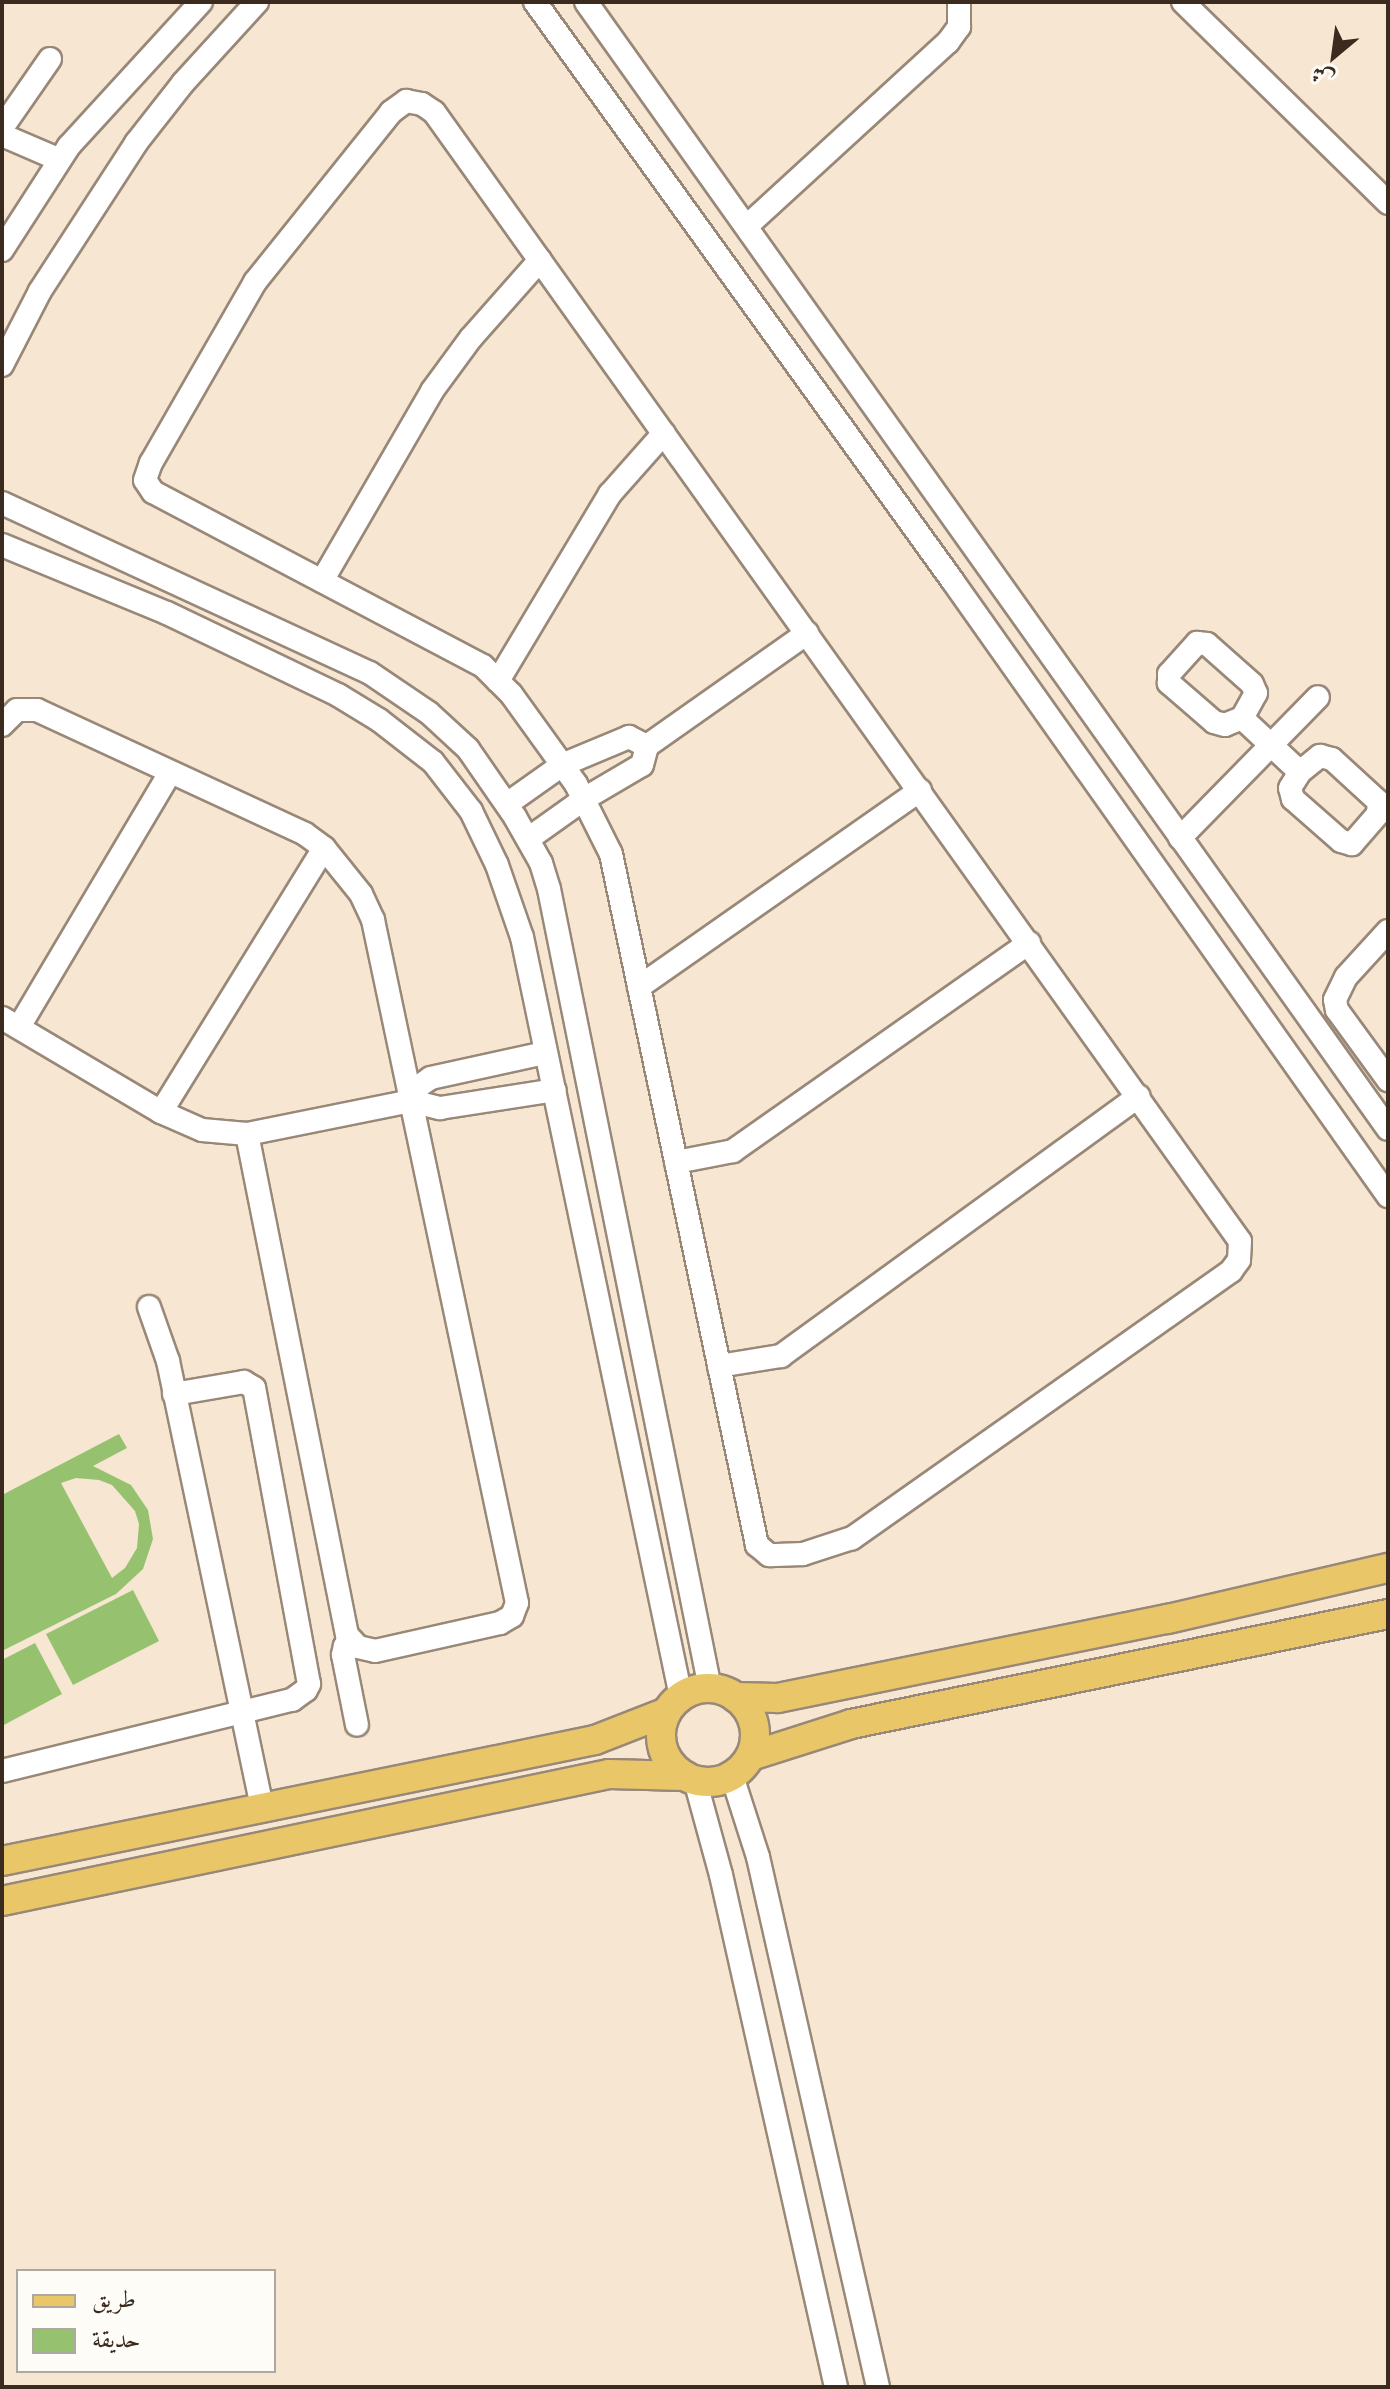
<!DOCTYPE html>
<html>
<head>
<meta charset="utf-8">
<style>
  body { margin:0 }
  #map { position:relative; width:1390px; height:2389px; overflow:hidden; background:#f7e6d1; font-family:"Gentium Book Plus",Amiri,serif }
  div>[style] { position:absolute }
  .green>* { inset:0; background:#96c26f }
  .roads { filter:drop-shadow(2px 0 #998878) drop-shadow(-2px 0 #998878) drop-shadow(0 2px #998878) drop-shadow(0 -2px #998878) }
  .minor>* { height:22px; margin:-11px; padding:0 11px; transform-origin:11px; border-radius:11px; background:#fff }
  .major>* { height:28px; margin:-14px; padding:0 14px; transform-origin:14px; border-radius:14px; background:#e9c769 }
  .major>.ring { margin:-14px; padding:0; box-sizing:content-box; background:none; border:28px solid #e9c769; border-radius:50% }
  span { translate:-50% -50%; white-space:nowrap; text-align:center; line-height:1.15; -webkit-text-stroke:8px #fdfcf7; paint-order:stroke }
  .frame { position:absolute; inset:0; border:4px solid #3b2a1e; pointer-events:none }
  .legend { position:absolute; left:16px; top:2269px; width:260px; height:104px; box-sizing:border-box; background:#fdfcf7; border:2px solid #afa8a0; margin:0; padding:10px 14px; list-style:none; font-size:24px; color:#3b2a1e }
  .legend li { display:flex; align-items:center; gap:16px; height:40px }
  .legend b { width:40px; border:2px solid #afa8a0 }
  .north { position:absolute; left:1294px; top:16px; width:80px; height:80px; -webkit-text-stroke:6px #fdfcf7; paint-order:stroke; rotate:209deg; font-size:22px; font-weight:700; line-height:32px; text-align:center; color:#3b2a1e }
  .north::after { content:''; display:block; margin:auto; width:28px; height:36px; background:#3b2a1e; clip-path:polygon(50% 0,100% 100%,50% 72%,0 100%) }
</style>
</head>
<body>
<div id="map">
  <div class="green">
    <i style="clip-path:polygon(evenodd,119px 1434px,127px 1448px,93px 1466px,131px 1485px,148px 1510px,153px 1539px,143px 1569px,116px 1594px,2px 1651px,2px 1495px,119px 1434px,76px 1478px,99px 1480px,112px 1485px,135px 1511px,139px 1524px,137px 1548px,125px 1568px,112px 1578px,61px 1483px,76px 1478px)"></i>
    <i style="clip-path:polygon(133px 1590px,159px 1641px,73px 1685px,46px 1634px)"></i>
    <i style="clip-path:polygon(35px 1643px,62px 1694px,2px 1726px,2px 1660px)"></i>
  </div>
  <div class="roads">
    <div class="minor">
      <i style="left:535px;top:2px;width:713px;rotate:54.19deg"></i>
      <i style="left:952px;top:580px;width:755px;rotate:54.71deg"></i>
      <i style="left:586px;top:2px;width:1383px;rotate:54.56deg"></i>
      <i style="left:1183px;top:2px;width:287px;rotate:44.4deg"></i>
      <i style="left:406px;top:101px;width:16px;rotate:11deg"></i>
      <i style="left:422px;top:104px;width:14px;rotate:34deg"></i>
      <i style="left:434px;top:112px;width:1387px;rotate:54.48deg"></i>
      <i style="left:1240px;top:1241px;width:19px;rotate:93deg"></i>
      <i style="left:1239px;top:1260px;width:14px;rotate:126deg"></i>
      <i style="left:1231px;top:1271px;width:464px;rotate:144.8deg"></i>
      <i style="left:852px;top:1538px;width:52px;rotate:161.9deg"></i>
      <i style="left:803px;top:1554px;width:34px;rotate:178deg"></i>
      <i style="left:769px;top:1555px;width:16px;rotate:-140deg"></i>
      <i style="left:757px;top:1545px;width:706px;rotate:-101.93deg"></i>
      <i style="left:611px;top:854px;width:78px;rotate:-116.6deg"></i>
      <i style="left:576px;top:784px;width:111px;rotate:-125.8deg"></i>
      <i style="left:511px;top:694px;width:40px;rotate:-135deg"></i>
      <i style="left:483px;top:666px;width:373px;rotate:-152.2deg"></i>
      <i style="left:153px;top:492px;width:14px;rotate:-124deg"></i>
      <i style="left:145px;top:480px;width:18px;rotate:-71deg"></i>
      <i style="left:151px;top:463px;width:209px;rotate:-60.1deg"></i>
      <i style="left:255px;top:282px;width:218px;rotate:-51.3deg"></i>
      <i style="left:391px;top:112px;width:19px;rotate:-36deg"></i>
      <i style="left:2px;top:128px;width:84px;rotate:-55.2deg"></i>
      <i style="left:2px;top:135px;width:63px;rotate:23.3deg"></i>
      <i style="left:747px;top:226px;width:273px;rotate:-42.5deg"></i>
      <i style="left:948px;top:42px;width:19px;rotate:-54deg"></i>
      <i style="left:959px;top:27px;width:25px;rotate:-90deg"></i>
      <i style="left:2px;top:250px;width:124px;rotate:-57.2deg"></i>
      <i style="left:69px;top:146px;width:195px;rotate:-47.5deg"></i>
      <i style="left:2px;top:365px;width:83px;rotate:-62.8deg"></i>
      <i style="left:40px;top:291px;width:176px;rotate:-57deg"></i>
      <i style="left:136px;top:143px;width:76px;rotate:-51.9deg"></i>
      <i style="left:183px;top:83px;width:110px;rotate:-47.6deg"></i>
      <i style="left:2px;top:503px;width:405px;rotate:24.8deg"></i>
      <i style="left:370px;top:673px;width:71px;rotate:34.1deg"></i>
      <i style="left:429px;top:713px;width:53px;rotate:42.7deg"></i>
      <i style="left:468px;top:749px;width:83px;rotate:55.3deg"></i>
      <i style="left:515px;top:817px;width:53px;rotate:60.5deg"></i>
      <i style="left:541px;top:863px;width:27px;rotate:73deg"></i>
      <i style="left:549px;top:889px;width:815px;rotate:78.61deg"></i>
      <i style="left:2px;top:545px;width:178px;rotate:22.4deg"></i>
      <i style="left:167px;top:613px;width:190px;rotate:25.6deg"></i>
      <i style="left:338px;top:695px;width:48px;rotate:31.4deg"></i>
      <i style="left:379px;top:720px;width:68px;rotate:37.9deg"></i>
      <i style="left:433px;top:762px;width:62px;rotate:52.2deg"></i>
      <i style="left:471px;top:811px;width:60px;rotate:64.3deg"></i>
      <i style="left:497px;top:865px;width:76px;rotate:70.9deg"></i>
      <i style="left:522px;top:937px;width:776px;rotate:78.18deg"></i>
      <i style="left:322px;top:581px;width:220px;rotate:-59.9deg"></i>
      <i style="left:432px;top:391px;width:66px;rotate:-53.7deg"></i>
      <i style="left:471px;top:338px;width:104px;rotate:-48.5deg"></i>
      <i style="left:1197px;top:643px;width:10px;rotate:6deg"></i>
      <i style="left:1207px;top:644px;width:60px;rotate:41.6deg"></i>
      <i style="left:1252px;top:684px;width:10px;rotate:66deg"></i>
      <i style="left:1256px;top:693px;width:29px;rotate:119deg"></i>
      <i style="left:1242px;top:718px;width:18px;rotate:158deg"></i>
      <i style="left:1225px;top:725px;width:11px;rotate:-165deg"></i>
      <i style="left:1214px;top:722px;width:60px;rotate:-139.1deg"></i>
      <i style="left:1169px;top:683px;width:9px;rotate:-90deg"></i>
      <i style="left:1169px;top:674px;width:42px;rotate:-47.9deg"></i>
      <i style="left:498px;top:681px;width:218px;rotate:-59.1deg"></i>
      <i style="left:610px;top:494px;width:81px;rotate:-48.5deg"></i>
      <i style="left:1242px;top:718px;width:79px;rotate:43deg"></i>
      <i style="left:2px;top:725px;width:21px;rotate:-45deg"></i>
      <i style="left:17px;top:710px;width:20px"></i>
      <i style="left:37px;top:710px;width:295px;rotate:24.8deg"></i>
      <i style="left:305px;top:834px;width:24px;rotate:36deg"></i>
      <i style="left:324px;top:848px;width:59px;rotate:51.2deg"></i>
      <i style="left:361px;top:894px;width:29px;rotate:65deg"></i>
      <i style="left:373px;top:920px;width:185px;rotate:78.1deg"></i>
      <i style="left:411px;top:1101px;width:167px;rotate:168.6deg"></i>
      <i style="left:247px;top:1134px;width:45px;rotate:-174.9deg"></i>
      <i style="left:202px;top:1130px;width:45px;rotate:-156.3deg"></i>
      <i style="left:161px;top:1112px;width:185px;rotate:-149.4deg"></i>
      <i style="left:1320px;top:756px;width:12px;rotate:14deg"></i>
      <i style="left:1332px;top:759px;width:64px;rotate:42.5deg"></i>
      <i style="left:1379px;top:802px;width:12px;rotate:95deg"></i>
      <i style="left:1378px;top:814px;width:40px;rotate:131deg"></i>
      <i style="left:1352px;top:844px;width:11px;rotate:-165deg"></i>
      <i style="left:1341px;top:841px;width:64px;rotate:-138.8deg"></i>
      <i style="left:1293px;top:799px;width:11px;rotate:-105deg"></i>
      <i style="left:1290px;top:788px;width:19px;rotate:-58deg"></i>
      <i style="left:1300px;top:772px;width:26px;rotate:-39deg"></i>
      <i style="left:507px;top:804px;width:67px;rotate:-35.3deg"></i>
      <i style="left:562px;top:765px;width:73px;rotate:-22.7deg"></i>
      <i style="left:629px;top:737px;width:20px;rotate:27deg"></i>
      <i style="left:1180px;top:838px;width:197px;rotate:-45.6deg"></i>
      <i style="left:528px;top:839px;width:69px;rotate:-35.5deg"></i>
      <i style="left:584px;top:799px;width:67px;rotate:-30.4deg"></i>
      <i style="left:642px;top:765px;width:20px;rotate:-75deg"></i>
      <i style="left:647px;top:746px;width:196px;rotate:-35.2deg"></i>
      <i style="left:1388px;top:931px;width:62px;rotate:132.4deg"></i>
      <i style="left:1346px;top:977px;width:25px;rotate:116deg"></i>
      <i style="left:1335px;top:1000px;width:10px;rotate:79deg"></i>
      <i style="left:1337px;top:1010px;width:87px;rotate:53.9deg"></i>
      <i style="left:639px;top:987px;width:343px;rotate:-35deg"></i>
      <i style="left:19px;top:1027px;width:295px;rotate:-59.3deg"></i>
      <i style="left:411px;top:1101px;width:30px;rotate:14deg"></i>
      <i style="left:440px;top:1108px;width:116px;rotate:-8.9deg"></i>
      <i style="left:161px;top:1112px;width:310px;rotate:-58.3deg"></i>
      <i style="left:247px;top:1134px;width:511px;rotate:78.71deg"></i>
      <i style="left:347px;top:1635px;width:16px;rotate:47deg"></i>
      <i style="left:358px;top:1647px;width:17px;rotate:13deg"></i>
      <i style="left:375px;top:1651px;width:128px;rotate:-12.6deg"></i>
      <i style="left:500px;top:1623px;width:14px;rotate:-30deg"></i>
      <i style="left:512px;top:1616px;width:14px;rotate:-69deg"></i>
      <i style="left:517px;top:1603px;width:513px;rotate:-101.92deg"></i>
      <i style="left:411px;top:1101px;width:17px;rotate:-62deg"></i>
      <i style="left:419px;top:1086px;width:14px;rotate:-34deg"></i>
      <i style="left:431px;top:1078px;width:117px;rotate:-12.4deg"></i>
      <i style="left:676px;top:1162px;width:58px;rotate:-10.9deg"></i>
      <i style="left:733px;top:1151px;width:362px;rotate:-35.1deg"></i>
      <i style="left:149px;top:1307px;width:57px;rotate:70.6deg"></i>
      <i style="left:168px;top:1361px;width:455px;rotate:78.1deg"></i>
      <i style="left:719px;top:1366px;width:63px;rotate:-9.2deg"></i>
      <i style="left:781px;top:1356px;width:442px;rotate:-36deg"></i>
      <i style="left:352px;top:1641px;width:9px;rotate:144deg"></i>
      <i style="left:345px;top:1646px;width:9px;rotate:103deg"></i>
      <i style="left:343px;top:1655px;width:71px;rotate:78.7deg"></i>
      <i style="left:2px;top:1771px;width:299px;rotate:-13.8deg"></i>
      <i style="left:292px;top:1700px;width:17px;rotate:-36deg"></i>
      <i style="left:306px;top:1690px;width:7px;rotate:-63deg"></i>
      <i style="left:309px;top:1684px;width:301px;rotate:-100.5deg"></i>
      <i style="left:254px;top:1388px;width:12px;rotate:-149deg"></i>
      <i style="left:244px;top:1382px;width:71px;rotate:170.3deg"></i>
      <i style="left:732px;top:1776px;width:85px;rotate:72.2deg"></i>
      <i style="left:758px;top:1857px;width:543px;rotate:77.24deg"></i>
      <i style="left:695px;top:1780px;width:98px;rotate:74.7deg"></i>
      <i style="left:721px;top:1875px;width:525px;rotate:77.34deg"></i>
    </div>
    <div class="major">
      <i class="ring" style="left:661px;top:1688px;width:66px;height:66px"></i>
      <i style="left:735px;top:1697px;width:43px;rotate:1.3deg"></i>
      <i style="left:778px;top:1698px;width:398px;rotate:-11.5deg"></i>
      <i style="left:1168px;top:1619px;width:226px;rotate:-13.1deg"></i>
      <i style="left:751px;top:1756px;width:105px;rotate:-17.7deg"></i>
      <i style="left:851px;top:1724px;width:548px;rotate:-11.58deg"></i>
      <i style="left:2px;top:1861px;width:605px;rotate:-11.53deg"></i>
      <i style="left:595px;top:1740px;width:77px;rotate:-21.3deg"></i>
      <i style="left:2px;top:1901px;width:620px;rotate:-11.82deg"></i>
      <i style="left:609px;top:1774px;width:76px;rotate:1.5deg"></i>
    </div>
  </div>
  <div class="frame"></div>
  <ul class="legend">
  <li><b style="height:10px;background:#e9c769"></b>طريق</li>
  <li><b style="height:22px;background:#96c26f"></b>حديقة</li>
  </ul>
  <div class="north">ش</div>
</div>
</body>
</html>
